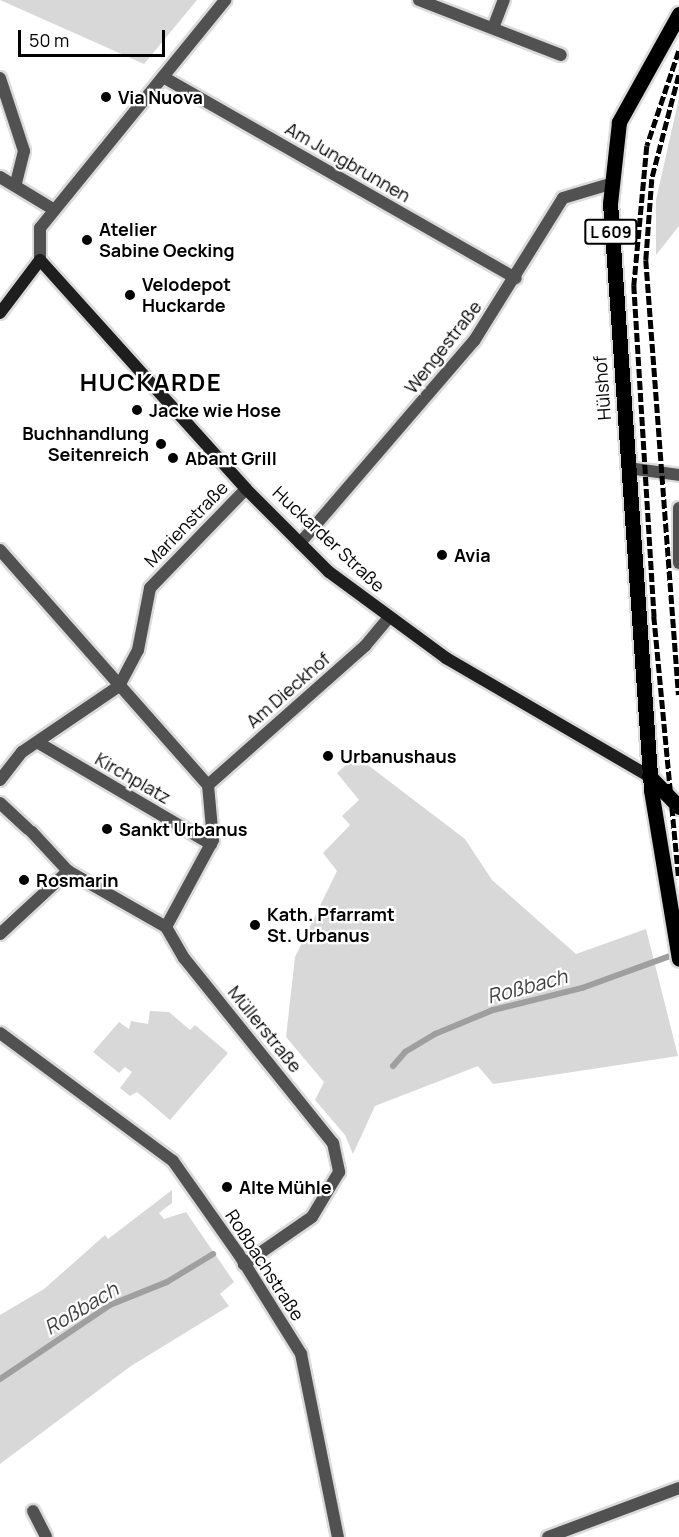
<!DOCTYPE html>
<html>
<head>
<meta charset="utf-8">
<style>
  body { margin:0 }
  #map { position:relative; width:679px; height:1537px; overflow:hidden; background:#fff; font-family:Manrope,sans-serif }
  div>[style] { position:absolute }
  .green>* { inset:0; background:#d8d8d8 }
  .stream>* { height:6px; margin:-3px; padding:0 3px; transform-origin:3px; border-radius:3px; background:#9f9f9f }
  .roads { filter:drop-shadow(2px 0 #dbdbdb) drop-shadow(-2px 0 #dbdbdb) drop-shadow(0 2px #dbdbdb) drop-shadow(0 -2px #dbdbdb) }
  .pedestrian>* { height:12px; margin:-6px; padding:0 6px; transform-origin:6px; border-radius:6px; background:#515151 }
  .minor>* { height:12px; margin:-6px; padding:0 6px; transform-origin:6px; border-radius:6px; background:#515151 }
  .secondary>* { height:12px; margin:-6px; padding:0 6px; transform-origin:6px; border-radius:6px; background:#1e1e1e }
  .primary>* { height:15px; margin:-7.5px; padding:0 7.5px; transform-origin:7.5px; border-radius:7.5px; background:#000 }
  .rail>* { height:4.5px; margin-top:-2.25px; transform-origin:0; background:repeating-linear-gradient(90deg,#000 0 9px,transparent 0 12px) }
  .dots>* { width:16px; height:16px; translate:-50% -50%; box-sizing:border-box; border:3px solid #fff; border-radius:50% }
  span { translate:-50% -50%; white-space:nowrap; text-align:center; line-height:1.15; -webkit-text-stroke:4.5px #fff; paint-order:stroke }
  .shield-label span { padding:2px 4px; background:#fff; border:2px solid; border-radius:4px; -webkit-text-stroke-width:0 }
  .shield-label { font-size:16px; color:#000; font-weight:700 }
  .poi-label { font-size:18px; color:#000; font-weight:700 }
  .left { translate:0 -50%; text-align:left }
  .right { translate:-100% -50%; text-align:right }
  .street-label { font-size:18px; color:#000 }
  .water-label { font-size:20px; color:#404040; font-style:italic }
  .district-label { font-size:24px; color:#000; font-weight:700; letter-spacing:1.5px }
  .scale { position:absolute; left:18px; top:30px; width:147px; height:27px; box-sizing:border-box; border:3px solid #000; border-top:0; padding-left:8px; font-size:18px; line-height:21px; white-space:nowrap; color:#000; -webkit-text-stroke:4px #fff; paint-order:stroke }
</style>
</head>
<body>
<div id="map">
  <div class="green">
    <i style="clip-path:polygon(0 0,197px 0,144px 64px)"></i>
    <i style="clip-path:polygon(679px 98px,679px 226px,656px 255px,656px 200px)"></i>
    <i style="clip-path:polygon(356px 756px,465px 839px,492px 880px,576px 954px,646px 929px,678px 1056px,493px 1084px,478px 1066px,375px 1106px,353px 1154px,345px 1135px,315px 1100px,324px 1082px,286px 1037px,295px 957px,337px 871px,323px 853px,350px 825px,342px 816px,359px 800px,337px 773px)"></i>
    <i style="clip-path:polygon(150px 1011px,169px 1012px,190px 1030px,195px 1025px,228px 1053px,170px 1120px,137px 1092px,130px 1096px,120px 1088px,132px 1072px,125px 1067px,119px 1073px,93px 1052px,119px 1022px,129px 1029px,131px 1021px,148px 1024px)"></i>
    <i style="clip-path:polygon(172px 1190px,172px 1203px,159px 1213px,164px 1219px,186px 1212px,234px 1282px,220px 1294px,229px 1306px,131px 1366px,0 1464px,0 1315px,44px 1289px,105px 1235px,108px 1239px)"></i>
  </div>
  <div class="stream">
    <i style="left:393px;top:1066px;width:18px;rotate:-49deg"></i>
    <i style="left:405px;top:1052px;width:35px;rotate:-31deg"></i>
    <i style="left:435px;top:1034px;width:63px;rotate:-22.5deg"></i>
    <i style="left:493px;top:1010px;width:92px;rotate:-13.9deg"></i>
    <i style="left:582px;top:988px;width:102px;rotate:-20deg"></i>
    <i style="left:0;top:1379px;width:133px;rotate:-33.9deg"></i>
    <i style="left:110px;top:1305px;width:61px;rotate:-22deg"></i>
    <i style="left:167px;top:1282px;width:54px;rotate:-31.3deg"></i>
  </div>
  <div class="roads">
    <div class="pedestrian">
      <i style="left:37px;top:742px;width:202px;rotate:30.4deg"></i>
      <i style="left:68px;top:871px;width:113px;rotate:29.7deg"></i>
    </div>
    <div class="minor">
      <i style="left:419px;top:0;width:152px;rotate:21.2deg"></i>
      <i style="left:493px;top:28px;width:30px;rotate:-69deg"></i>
      <i style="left:163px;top:77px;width:406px;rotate:29.7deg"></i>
      <i style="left:0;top:78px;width:77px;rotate:71.8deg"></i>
      <i style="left:24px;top:151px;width:34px;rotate:104deg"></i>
      <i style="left:0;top:177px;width:62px;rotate:31.1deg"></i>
      <i style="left:40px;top:260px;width:32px;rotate:-90deg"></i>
      <i style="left:40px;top:228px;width:294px;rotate:-50.9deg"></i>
      <i style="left:628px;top:468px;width:51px;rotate:7.8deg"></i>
      <i style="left:679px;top:508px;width:55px;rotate:90deg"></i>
      <i style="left:300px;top:543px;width:267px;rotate:-49.3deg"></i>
      <i style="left:474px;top:341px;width:168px;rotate:-58.1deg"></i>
      <i style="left:563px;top:198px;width:49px;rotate:-16.6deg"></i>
      <i style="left:0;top:550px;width:314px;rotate:48.5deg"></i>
      <i style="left:0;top:780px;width:36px;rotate:-52deg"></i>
      <i style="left:22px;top:752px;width:117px;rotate:-34.2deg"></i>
      <i style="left:119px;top:686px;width:41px;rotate:-62.2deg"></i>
      <i style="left:138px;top:650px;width:63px;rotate:-79deg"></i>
      <i style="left:150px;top:588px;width:138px;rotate:-45.9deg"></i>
      <i style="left:208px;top:785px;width:55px;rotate:84.8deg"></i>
      <i style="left:213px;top:840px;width:99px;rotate:118.4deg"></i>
      <i style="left:166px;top:927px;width:36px;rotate:60deg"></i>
      <i style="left:184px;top:958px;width:238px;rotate:51.2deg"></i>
      <i style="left:333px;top:1143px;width:30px;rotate:78deg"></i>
      <i style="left:339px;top:1172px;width:52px;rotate:121deg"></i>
      <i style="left:312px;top:1217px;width:83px;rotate:145.3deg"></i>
      <i style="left:208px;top:785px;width:210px;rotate:-41.5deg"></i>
      <i style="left:365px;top:646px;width:35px;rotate:-50deg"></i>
      <i style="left:0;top:803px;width:38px;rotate:43deg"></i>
      <i style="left:0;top:934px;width:93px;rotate:-42.8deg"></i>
      <i style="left:68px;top:871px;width:54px;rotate:-132.8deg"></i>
      <i style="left:0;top:1033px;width:215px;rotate:36.5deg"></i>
      <i style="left:173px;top:1161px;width:113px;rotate:54.8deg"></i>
      <i style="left:238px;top:1253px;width:119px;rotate:58deg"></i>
      <i style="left:301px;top:1354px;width:187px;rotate:78.6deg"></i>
      <i style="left:33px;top:1511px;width:29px;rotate:63deg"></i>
      <i style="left:548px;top:1537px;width:140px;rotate:-20.5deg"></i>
    </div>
    <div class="secondary">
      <i style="left:0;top:313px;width:66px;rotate:-53deg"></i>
      <i style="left:40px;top:260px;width:308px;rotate:48deg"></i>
      <i style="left:246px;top:489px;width:117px;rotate:45deg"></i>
      <i style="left:329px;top:572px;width:145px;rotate:36.3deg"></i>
      <i style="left:446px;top:658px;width:235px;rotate:30.2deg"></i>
    </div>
    <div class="primary">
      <i style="left:679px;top:14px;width:124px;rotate:119.1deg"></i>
      <i style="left:619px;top:122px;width:81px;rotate:96.3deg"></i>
      <i style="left:610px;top:203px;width:588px;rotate:86deg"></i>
      <i style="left:651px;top:790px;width:171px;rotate:80.6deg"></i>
      <i style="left:649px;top:776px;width:43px;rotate:45.9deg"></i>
    </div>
  </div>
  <div class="rail">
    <i style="left:679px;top:51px;width:100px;rotate:108.6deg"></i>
    <i style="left:647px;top:146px;width:140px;rotate:95.3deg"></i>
    <i style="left:634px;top:285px;width:332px;rotate:86.5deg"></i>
    <i style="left:654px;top:616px;width:264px;rotate:84.6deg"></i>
    <i style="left:679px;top:75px;width:107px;rotate:104.6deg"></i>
    <i style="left:652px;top:179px;width:81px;rotate:94.2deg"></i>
    <i style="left:646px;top:260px;width:436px;rotate:85.7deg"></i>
  </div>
  <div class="dots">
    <i style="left:106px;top:97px;background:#000"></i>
    <i style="left:87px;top:240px;background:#000"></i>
    <i style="left:130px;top:295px;background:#000"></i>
    <i style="left:137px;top:410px;background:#000"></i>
    <i style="left:161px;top:444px;background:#000"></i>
    <i style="left:173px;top:458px;background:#000"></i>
    <i style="left:442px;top:555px;background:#000"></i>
    <i style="left:328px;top:756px;background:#000"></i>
    <i style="left:107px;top:829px;background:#000"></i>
    <i style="left:24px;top:880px;background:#000"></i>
    <i style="left:255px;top:925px;background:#000"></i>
    <i style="left:227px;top:1187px;background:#000"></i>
  </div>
  <div class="shield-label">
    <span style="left:611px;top:232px">L 609</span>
  </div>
  <div class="poi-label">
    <span class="left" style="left:118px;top:97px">Via Nuova</span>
    <span class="left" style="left:99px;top:240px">Atelier<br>Sabine Oecking</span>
    <span class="left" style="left:142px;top:295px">Velodepot<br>Huckarde</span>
    <span class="left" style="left:149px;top:410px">Jacke wie Hose</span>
    <span class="right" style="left:149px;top:444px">Buchhandlung<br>Seitenreich</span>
    <span class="left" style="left:185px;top:458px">Abant Grill</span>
    <span class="left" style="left:454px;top:555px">Avia</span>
    <span class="left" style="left:340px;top:756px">Urbanushaus</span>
    <span class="left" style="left:119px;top:829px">Sankt Urbanus</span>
    <span class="left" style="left:36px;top:880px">Rosmarin</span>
    <span class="left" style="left:267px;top:925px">Kath. Pfarramt<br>St. Urbanus</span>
    <span class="left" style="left:239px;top:1187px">Alte Mühle</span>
  </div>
  <div class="street-label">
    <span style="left:348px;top:162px;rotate:30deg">Am Jungbrunnen</span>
    <span style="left:443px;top:347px;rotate:-52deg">Wengestraße</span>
    <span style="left:602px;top:388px;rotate:-94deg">Hülshof</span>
    <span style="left:186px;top:524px;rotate:-46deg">Marienstraße</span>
    <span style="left:329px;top:539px;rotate:43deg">Huckarder Straße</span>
    <span style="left:288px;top:690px;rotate:-41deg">Am Dieckhof</span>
    <span style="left:133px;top:778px;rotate:30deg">Kirchplatz</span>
    <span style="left:265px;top:1029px;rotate:51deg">Müllerstraße</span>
    <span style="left:265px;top:1265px;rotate:57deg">Roßbachstraße</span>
  </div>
  <div class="water-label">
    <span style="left:527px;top:986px;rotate:-15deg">Roßbach</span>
    <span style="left:81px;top:1308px;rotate:-31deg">Roßbach</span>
  </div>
  <div class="district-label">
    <span style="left:151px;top:382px">HUCKARDE</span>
  </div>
  <div class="scale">50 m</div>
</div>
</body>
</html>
